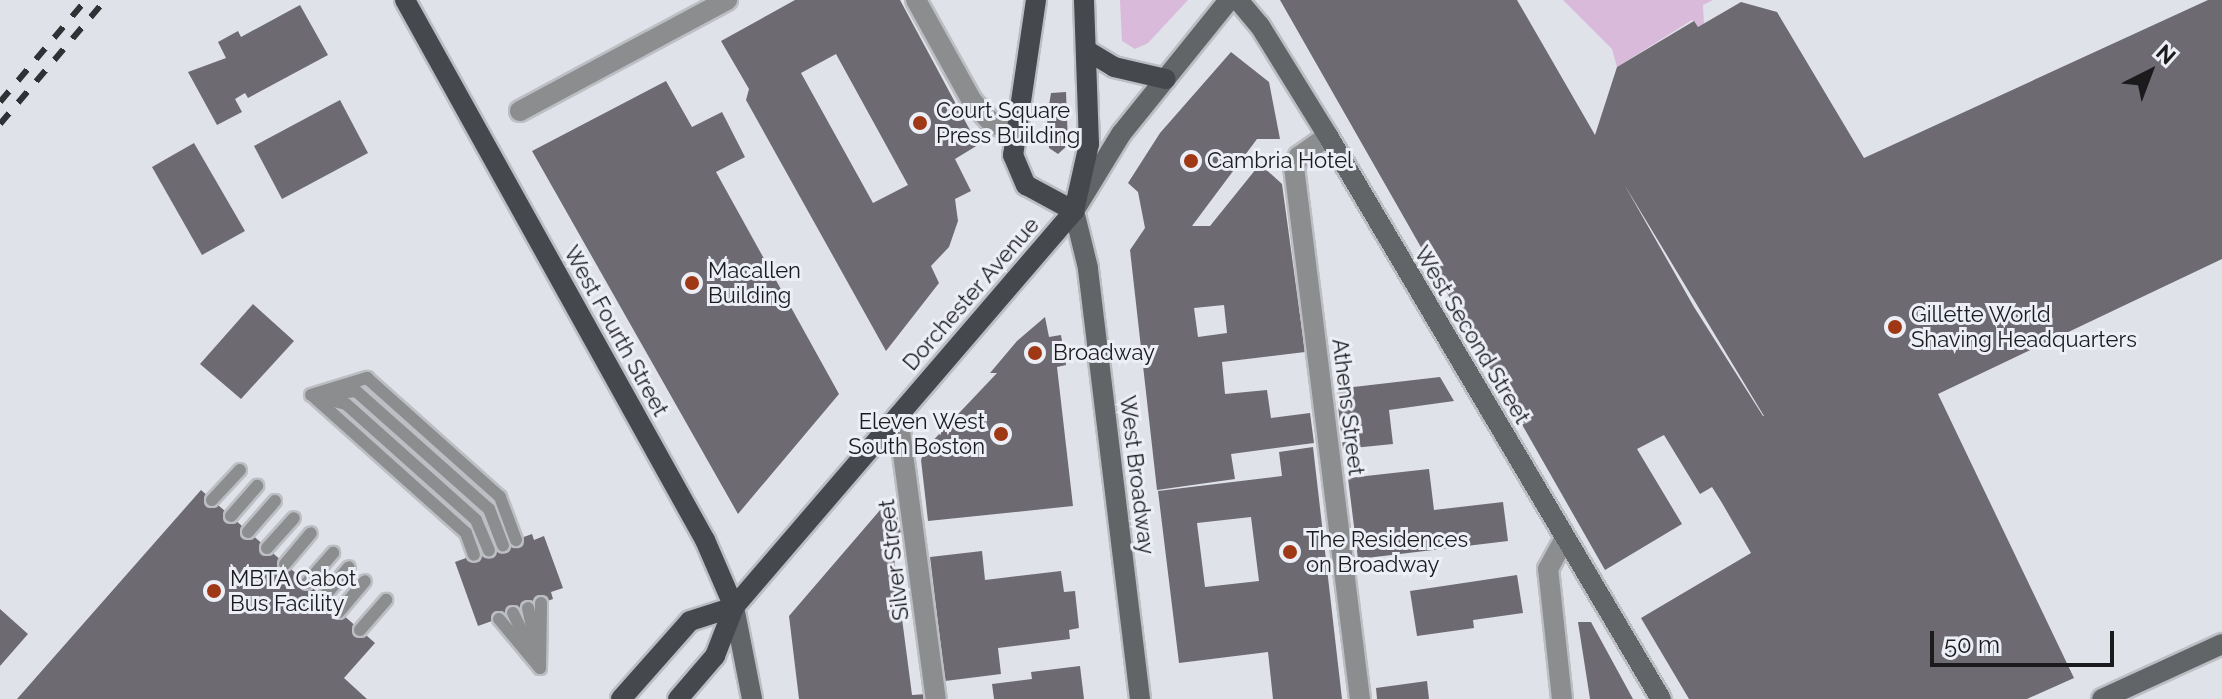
<!DOCTYPE html>
<html>
<head>
<meta charset="utf-8">
<style>
  body { margin:0 }
  #map { position:relative; width:2222px; height:699px; overflow:hidden; background:#e0e2e9; font-family:Raleway,sans-serif }
  div>[style] { position:absolute }
  .green>* { inset:0; background:#d9bada }
  .building>* { inset:0; background:#6d6b71 }
  .roads { filter:drop-shadow(2px 0 #bdbec4) drop-shadow(-2px 0 #bdbec4) drop-shadow(0 2px #bdbec4) drop-shadow(0 -2px #bdbec4) }
  .lane>* { height:12px; margin:-6px; padding:0 6px; transform-origin:6px; border-radius:6px; background:#8b8d8f }
  .street>* { height:20px; margin:-10px; padding:0 10px; transform-origin:10px; border-radius:10px; background:#8b8d8f }
  .secondary>* { height:20px; margin:-10px; padding:0 10px; transform-origin:10px; border-radius:10px; background:#626568 }
  .primary>* { height:20px; margin:-10px; padding:0 10px; transform-origin:10px; border-radius:10px; background:#45494d }
  .rail>* { height:6px; margin-top:-3px; transform-origin:0; background:repeating-linear-gradient(90deg,#303134 0 14px,transparent 0 28px) }
  .dots>* { width:22px; height:22px; translate:-50% -50%; box-sizing:border-box; border:4px solid #edeff6; border-radius:50% }
  span { translate:-50% -50%; white-space:nowrap; text-align:center; line-height:1.15; -webkit-text-stroke:6px #edeff6; paint-order:stroke }
  .poi-label { font-size:22px; color:#1b1b1e }
  .left { translate:0 -50%; text-align:left }
  .right { translate:-100% -50%; text-align:right }
  .street-label { font-size:22px; color:#1b1b1e }
  .north { position:absolute; left:2110px; top:32px; width:80px; height:80px; -webkit-text-stroke:6px #edeff6; paint-order:stroke; rotate:42deg; font-size:22px; font-weight:700; line-height:32px; text-align:center; color:#1b1b1e }
  .north::after { content:''; display:block; margin:auto; width:28px; height:36px; background:#1b1b1e; clip-path:polygon(50% 0,100% 100%,50% 72%,0 100%) }
  .scale { position:absolute; left:1930px; top:631px; width:184px; height:36px; box-sizing:border-box; border:4px solid #1b1b1e; border-top:0; padding-left:10px; font-size:24px; line-height:28px; white-space:nowrap; color:#1b1b1e; -webkit-text-stroke:6px #edeff6; paint-order:stroke }
</style>
</head>
<body>
<div id="map">
  <div class="green">
    <i style="clip-path:polygon(1120px 0,1188px 0,1148px 43px,1135px 49px,1122px 41px)"></i>
    <i style="clip-path:polygon(1563px 0,1713px 0,1703px 5px,1704px 24px,1698px 27px,1692px 20px,1617px 67px,1612px 49px)"></i>
  </div>
  <div class="building">
    <i style="clip-path:polygon(evenodd,795px 0,900px 0,978px 145px,955px 159px,971px 191px,955px 199px,958px 221px,949px 247px,931px 266px,939px 283px,886px 351px,746px 100px,749px 89px,721px 41px,795px 0,836px 54px,908px 185px,873px 203px,801px 73px,836px 54px)"></i>
    <i style="clip-path:polygon(evenodd,1280px 0,1517px 0,1595px 135px,1617px 67px,1694px 21px,1698px 27px,1741px 2px,1777px 12px,1864px 158px,2208px 0,2222px 0,2222px 259px,1938px 394px,2074px 678px,2027px 699px,1689px 699px,1641px 618px,1751px 553px,1722px 503px,1712px 487px,1700px 494px,1664px 435px,1637px 449px,1682px 524px,1605px 570px,1280px 0,1624px 184px,1764px 416px,1763px 416px,1694px 307px,1624px 184px)"></i>
    <i style="clip-path:polygon(300px 5px,328px 55px,248px 98px,245px 93px,235px 99px,242px 112px,217px 125px,188px 72px,226px 58px,218px 42px,238px 31px,241px 37px)"></i>
    <i style="clip-path:polygon(evenodd,1231px 52px,1269px 82px,1280px 139px,1257px 139px,1192px 226px,1210px 226px,1260px 164px,1282px 184px,1305px 352px,1222px 362px,1225px 394px,1267px 390px,1271px 418px,1310px 413px,1314px 443px,1231px 454px,1235px 479px,1157px 490px,1130px 250px,1145px 228px,1138px 192px,1128px 183px,1160px 133px,1231px 52px,1224px 305px,1227px 333px,1198px 337px,1194px 308px,1224px 305px)"></i>
    <i style="clip-path:polygon(666px 81px,692px 127px,722px 112px,745px 157px,716px 172px,839px 394px,738px 514px,532px 151px)"></i>
    <i style="clip-path:polygon(1066px 92px,1068px 145px,1058px 154px,1049px 148px,1047px 117px,1051px 93px)"></i>
    <i style="clip-path:polygon(340px 100px,368px 153px,282px 199px,254px 146px)"></i>
    <i style="clip-path:polygon(194px 143px,245px 231px,202px 255px,152px 167px)"></i>
    <i style="clip-path:polygon(253px 304px,294px 341px,241px 399px,200px 364px)"></i>
    <i style="clip-path:polygon(1045px 317px,1049px 337px,1061px 335px,1066px 365px,1057px 367px,1073px 506px,928px 521px,921px 460px,925px 449px,997px 373px,990px 373px,1017px 341px)"></i>
    <i style="clip-path:polygon(1440px 377px,1454px 401px,1389px 410px,1393px 444px,1343px 449px,1336px 389px)"></i>
    <i style="clip-path:polygon(evenodd,1313px 447px,1342px 699px,1273px 699px,1268px 652px,1179px 663px,1158px 491px,1282px 476px,1279px 452px,1313px 447px,1251px 517px,1259px 581px,1205px 587px,1197px 523px,1251px 517px)"></i>
    <i style="clip-path:polygon(1429px 469px,1434px 510px,1503px 502px,1508px 541px,1358px 559px,1348px 478px)"></i>
    <i style="clip-path:polygon(201px 490px,375px 643px,344px 678px,367px 699px,17px 699px)"></i>
    <i style="clip-path:polygon(890px 507px,896px 511px,901px 533px,892px 542px,912px 695px,927px 694px,928px 699px,799px 699px,789px 616px,881px 509px)"></i>
    <i style="clip-path:polygon(532px 534px,534px 540px,544px 536px,563px 588px,551px 592px,553px 599px,478px 626px,455px 562px)"></i>
    <i style="clip-path:polygon(982px 551px,985px 580px,1061px 571px,1064px 592px,1075px 591px,1079px 628px,1069px 630px,1070px 639px,998px 648px,1001px 674px,945px 681px,930px 557px)"></i>
    <i style="clip-path:polygon(1517px 575px,1523px 613px,1473px 620px,1474px 628px,1417px 636px,1410px 591px)"></i>
    <i style="clip-path:polygon(0 609px,28px 634px,0 666px)"></i>
    <i style="clip-path:polygon(1578px 622px,1591px 622px,1633px 699px,1590px 699px)"></i>
    <i style="clip-path:polygon(1080px 666px,1084px 699px,994px 699px,992px 684px,1032px 679px,1031px 672px)"></i>
    <i style="clip-path:polygon(1427px 681px,1429px 699px,1377px 699px,1376px 688px)"></i>
  </div>
  <div class="roads">
    <div class="lane">
      <i style="left:338px;top:393px;width:18px;rotate:-6deg"></i>
      <i style="left:356px;top:391px;width:178px;rotate:41.6deg"></i>
      <i style="left:489px;top:509px;width:39px;rotate:69deg"></i>
      <i style="left:311px;top:395px;width:59px;rotate:-16.9deg"></i>
      <i style="left:367px;top:378px;width:178px;rotate:41.8deg"></i>
      <i style="left:500px;top:497px;width:46px;rotate:69.6deg"></i>
      <i style="left:314px;top:396px;width:33px;rotate:14deg"></i>
      <i style="left:346px;top:404px;width:174px;rotate:41.7deg"></i>
      <i style="left:476px;top:520px;width:33px;rotate:67deg"></i>
      <i style="left:314px;top:397px;width:204px;rotate:41.8deg"></i>
      <i style="left:466px;top:533px;width:23px;rotate:70deg"></i>
      <i style="left:212px;top:500px;width:41px;rotate:-47deg"></i>
      <i style="left:231px;top:516px;width:40px;rotate:-49deg"></i>
      <i style="left:248px;top:532px;width:41px;rotate:-48.9deg"></i>
      <i style="left:267px;top:548px;width:40px;rotate:-48deg"></i>
      <i style="left:285px;top:564px;width:40px;rotate:-50deg"></i>
      <i style="left:307px;top:583px;width:40px;rotate:-49deg"></i>
      <i style="left:323px;top:598px;width:40px;rotate:-50deg"></i>
      <i style="left:528px;top:608px;width:34px;rotate:78deg"></i>
      <i style="left:339px;top:612px;width:40px;rotate:-50deg"></i>
      <i style="left:513px;top:613px;width:41px;rotate:64.1deg"></i>
      <i style="left:499px;top:619px;width:64px;rotate:50.1deg"></i>
      <i style="left:360px;top:630px;width:40px;rotate:-49deg"></i>
      <i style="left:540px;top:668px;width:65px;rotate:-89.1deg"></i>
    </div>
    <div class="street">
      <i style="left:916px;top:0;width:115px;rotate:61deg"></i>
      <i style="left:972px;top:101px;width:28px;rotate:48deg"></i>
      <i style="left:991px;top:122px;width:24px;rotate:24deg"></i>
      <i style="left:520px;top:111px;width:235px;rotate:-28.2deg"></i>
      <i style="left:1328px;top:136px;width:35px;rotate:145deg"></i>
      <i style="left:1299px;top:156px;width:12px;rotate:114deg"></i>
      <i style="left:1294px;top:167px;width:536px;rotate:82.93deg"></i>
      <i style="left:898px;top:416px;width:286px;rotate:82.4deg"></i>
      <i style="left:1562px;top:699px;width:131px;rotate:-96.1deg"></i>
      <i style="left:1548px;top:569px;width:35px;rotate:-61deg"></i>
    </div>
    <div class="secondary">
      <i style="left:1238px;top:0;width:34px;rotate:50deg"></i>
      <i style="left:1260px;top:26px;width:129px;rotate:58.3deg"></i>
      <i style="left:1328px;top:136px;width:654px;rotate:59.4deg"></i>
      <i style="left:734px;top:607px;width:94px;rotate:78.9deg"></i>
      <i style="left:1140px;top:699px;width:434px;rotate:-96.9deg"></i>
      <i style="left:1088px;top:268px;width:59px;rotate:-103.8deg"></i>
      <i style="left:1074px;top:211px;width:90px;rotate:-58.6deg"></i>
      <i style="left:1121px;top:134px;width:172px;rotate:-51.1deg"></i>
      <i style="left:2102px;top:699px;width:132px;rotate:-24.6deg"></i>
    </div>
    <div class="primary">
      <i style="left:405px;top:0;width:618px;rotate:60.95deg"></i>
      <i style="left:705px;top:540px;width:73px;rotate:66.6deg"></i>
      <i style="left:1036px;top:0;width:157px;rotate:98.4deg"></i>
      <i style="left:1013px;top:155px;width:33px;rotate:67deg"></i>
      <i style="left:1026px;top:185px;width:55px;rotate:28.4deg"></i>
      <i style="left:1086px;top:50px;width:33px;rotate:31deg"></i>
      <i style="left:1114px;top:67px;width:53px;rotate:13deg"></i>
      <i style="left:621px;top:699px;width:104px;rotate:-48.5deg"></i>
      <i style="left:690px;top:621px;width:46px;rotate:-17.7deg"></i>
      <i style="left:678px;top:699px;width:57px;rotate:-49.3deg"></i>
      <i style="left:715px;top:656px;width:53px;rotate:-68.8deg"></i>
      <i style="left:734px;top:607px;width:522px;rotate:-49.35deg"></i>
      <i style="left:1074px;top:211px;width:69px;rotate:-77.4deg"></i>
      <i style="left:1089px;top:144px;width:144px;rotate:-92deg"></i>
    </div>
  </div>
  <div class="rail">
    <i style="left:0;top:102px;width:133px;rotate:-49.9deg"></i>
    <i style="left:0;top:124px;width:162px;rotate:-49.7deg"></i>
  </div>
  <div class="dots">
    <i style="left:920px;top:123px;background:#9f3815"></i>
    <i style="left:1191px;top:161px;background:#9f3815"></i>
    <i style="left:692px;top:283px;background:#9f3815"></i>
    <i style="left:1895px;top:327px;background:#9f3815"></i>
    <i style="left:1035px;top:353px;background:#9f3815"></i>
    <i style="left:1001px;top:434px;background:#9f3815"></i>
    <i style="left:1290px;top:552px;background:#9f3815"></i>
    <i style="left:214px;top:591px;background:#9f3815"></i>
  </div>
  <div class="poi-label">
    <span class="left" style="left:936px;top:123px">Court Square<br>Press Building</span>
    <span class="left" style="left:1207px;top:161px">Cambria Hotel</span>
    <span class="left" style="left:708px;top:283px">Macallen<br>Building</span>
    <span class="left" style="left:1911px;top:327px">Gillette World<br>Shaving Headquarters</span>
    <span class="left" style="left:1053px;top:353px">Broadway</span>
    <span class="right" style="left:985px;top:434px">Eleven West<br>South Boston</span>
    <span class="left" style="left:1306px;top:552px">The Residences<br>on Broadway</span>
    <span class="left" style="left:230px;top:591px">MBTA Cabot<br>Bus Facility</span>
  </div>
  <div class="street-label">
    <span style="left:971px;top:294px;rotate:-49deg">Dorchester Avenue</span>
    <span style="left:616px;top:331px;rotate:61deg">West Fourth Street</span>
    <span style="left:1472px;top:335px;rotate:59deg">West Second Street</span>
    <span style="left:1348px;top:407px;rotate:83deg">Athens Street</span>
    <span style="left:1137px;top:475px;rotate:83deg">West Broadway</span>
    <span style="left:894px;top:560px;rotate:-97deg">Silver Street</span>
  </div>
  <div class="north">N</div>
  <div class="scale">50 m</div>
</div>
</body>
</html>
